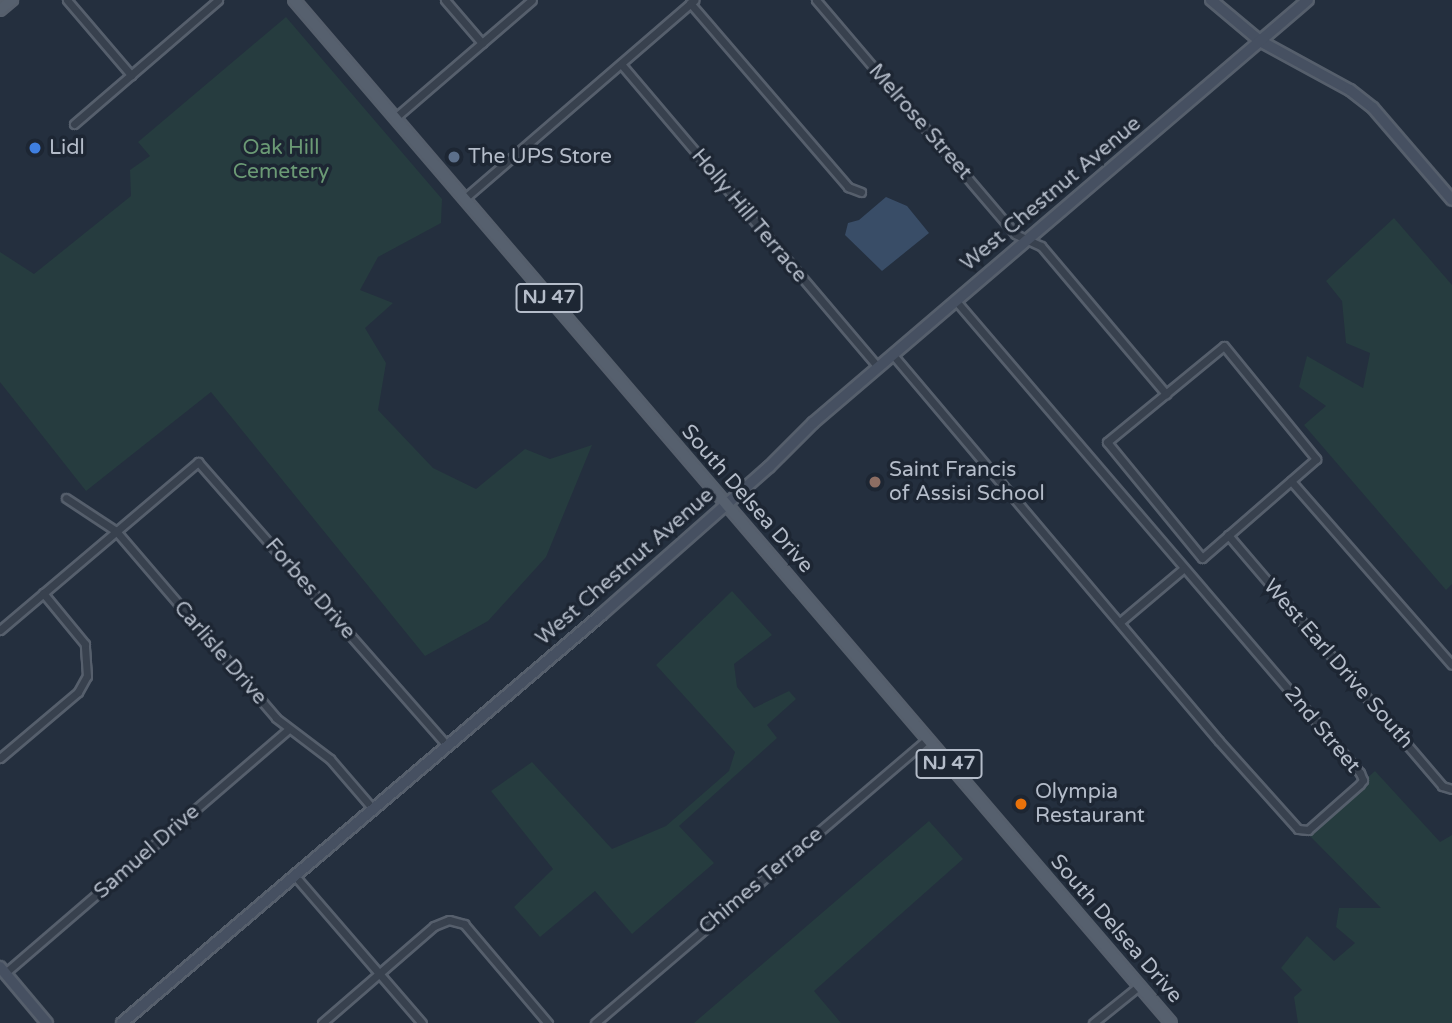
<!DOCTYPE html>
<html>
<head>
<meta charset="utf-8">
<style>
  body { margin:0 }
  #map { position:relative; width:1452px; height:1023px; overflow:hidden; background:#242f3e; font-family:"Varela Round",sans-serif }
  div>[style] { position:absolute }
  .green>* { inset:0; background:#263c3f }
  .water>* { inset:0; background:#394d67 }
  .roads { filter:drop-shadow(2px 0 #565f6c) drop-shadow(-2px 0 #565f6c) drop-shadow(0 2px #565f6c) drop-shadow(0 -2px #565f6c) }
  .street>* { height:7px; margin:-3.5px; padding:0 3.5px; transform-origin:3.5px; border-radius:3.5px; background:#38414e }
  .secondary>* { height:10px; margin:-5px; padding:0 5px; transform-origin:5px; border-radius:5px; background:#465061 }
  .primary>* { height:10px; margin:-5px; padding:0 5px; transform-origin:5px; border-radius:5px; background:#56606e }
  .dots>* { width:19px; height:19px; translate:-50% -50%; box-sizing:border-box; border:4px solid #1d2633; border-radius:50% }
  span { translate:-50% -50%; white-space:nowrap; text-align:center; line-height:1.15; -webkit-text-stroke:7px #1d2633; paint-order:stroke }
  .shield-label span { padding:2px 5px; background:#1d2633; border:2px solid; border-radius:5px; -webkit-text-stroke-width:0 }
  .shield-label { font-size:19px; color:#b4bcc9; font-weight:700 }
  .street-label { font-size:21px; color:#b4bcc9 }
  .poi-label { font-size:21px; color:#b4bcc9 }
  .left { translate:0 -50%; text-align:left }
  .park-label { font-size:21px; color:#6b9a75 }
</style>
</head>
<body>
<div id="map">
  <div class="green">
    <i style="clip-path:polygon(286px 17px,442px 199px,441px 223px,378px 257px,360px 290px,393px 303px,365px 328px,386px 363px,378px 410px,433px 468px,476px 489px,525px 449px,550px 459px,592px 445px,546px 557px,488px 621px,425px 656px,211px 392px,86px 491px,0 382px,0 252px,34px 274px,131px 196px,130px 170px,150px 156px,138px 142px)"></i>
    <i style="clip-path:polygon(1394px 218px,1452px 285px,1452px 584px,1446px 590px,1304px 425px,1326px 406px,1299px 387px,1307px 356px,1363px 388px,1370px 353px,1346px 343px,1342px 301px,1326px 281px)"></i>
    <i style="clip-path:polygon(732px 591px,772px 635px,734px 664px,737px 687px,754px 708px,789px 691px,796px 699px,767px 725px,777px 738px,679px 826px,714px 863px,632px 934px,595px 891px,540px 937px,514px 907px,553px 869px,491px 791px,532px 762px,612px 849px,666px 826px,729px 771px,735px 752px,656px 665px)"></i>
    <i style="clip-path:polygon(1375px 771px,1440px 842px,1452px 835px,1452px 1023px,1298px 1023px,1294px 997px,1302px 990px,1281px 968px,1307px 936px,1334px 961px,1355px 943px,1336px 927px,1339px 908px,1381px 908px,1306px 832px)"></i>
    <i style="clip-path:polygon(929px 821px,963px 859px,814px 991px,841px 1023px,694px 1023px)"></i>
  </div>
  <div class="water">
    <i style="clip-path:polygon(886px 197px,907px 206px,929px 233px,882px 271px,845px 235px,848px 223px,859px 220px)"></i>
  </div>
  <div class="roads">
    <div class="street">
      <i style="left:67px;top:0;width:99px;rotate:49.5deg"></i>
      <i style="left:445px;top:0;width:57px;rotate:49.3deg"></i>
      <i style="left:816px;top:0;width:307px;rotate:49.6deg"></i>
      <i style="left:1015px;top:234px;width:29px;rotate:25deg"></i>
      <i style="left:1041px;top:246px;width:194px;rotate:49.8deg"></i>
      <i style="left:690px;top:3px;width:243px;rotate:49.3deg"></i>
      <i style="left:848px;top:187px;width:14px;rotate:21deg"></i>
      <i style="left:621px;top:64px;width:397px;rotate:49.7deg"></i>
      <i style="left:396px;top:117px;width:179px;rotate:-40.7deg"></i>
      <i style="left:74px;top:124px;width:190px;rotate:-40.7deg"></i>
      <i style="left:465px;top:198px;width:303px;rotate:-40.8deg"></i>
      <i style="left:1224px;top:346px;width:146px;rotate:50.8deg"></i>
      <i style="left:1316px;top:459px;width:151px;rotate:139deg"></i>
      <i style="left:1202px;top:558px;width:150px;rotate:-129.3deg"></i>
      <i style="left:1107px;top:442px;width:151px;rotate:-39.4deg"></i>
      <i style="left:893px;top:355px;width:505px;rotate:49.82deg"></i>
      <i style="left:1219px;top:741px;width:118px;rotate:48.1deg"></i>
      <i style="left:1298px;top:829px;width:10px;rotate:6deg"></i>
      <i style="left:1308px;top:830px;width:69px;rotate:-41.5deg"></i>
      <i style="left:1360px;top:784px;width:5px;rotate:-53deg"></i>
      <i style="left:1363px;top:780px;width:8px;rotate:-113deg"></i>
      <i style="left:1360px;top:773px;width:621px;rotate:-130.56deg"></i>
      <i style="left:1291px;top:481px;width:244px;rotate:48.8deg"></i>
      <i style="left:66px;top:498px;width:60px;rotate:33.4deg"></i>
      <i style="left:116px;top:531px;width:246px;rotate:49.4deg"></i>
      <i style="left:276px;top:718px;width:68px;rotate:37.2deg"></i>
      <i style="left:330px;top:759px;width:66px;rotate:49.3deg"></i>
      <i style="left:1228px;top:535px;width:330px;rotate:49.5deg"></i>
      <i style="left:1442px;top:786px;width:10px;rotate:17deg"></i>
      <i style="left:1120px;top:622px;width:82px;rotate:-40.1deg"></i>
      <i style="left:0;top:630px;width:260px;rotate:-40.3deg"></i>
      <i style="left:198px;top:462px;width:377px;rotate:48.7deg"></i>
      <i style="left:0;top:758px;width:102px;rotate:-40.2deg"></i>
      <i style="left:78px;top:692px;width:18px;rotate:-61deg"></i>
      <i style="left:87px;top:676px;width:32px;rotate:-94deg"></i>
      <i style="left:85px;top:644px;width:66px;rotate:-129.5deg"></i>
      <i style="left:295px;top:876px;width:194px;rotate:49.2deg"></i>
      <i style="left:5px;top:973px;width:374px;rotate:-40.7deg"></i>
      <i style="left:322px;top:1023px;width:148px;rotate:-40.9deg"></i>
      <i style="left:434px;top:926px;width:16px;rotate:-22deg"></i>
      <i style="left:449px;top:920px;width:16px;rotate:15deg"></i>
      <i style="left:464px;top:924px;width:130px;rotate:49.7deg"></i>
      <i style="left:595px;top:1023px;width:437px;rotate:-40.5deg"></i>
      <i style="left:1093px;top:1023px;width:59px;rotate:-38.8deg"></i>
    </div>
    <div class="secondary">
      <i style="left:1211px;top:0;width:64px;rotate:39.9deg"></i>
      <i style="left:1260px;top:41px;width:102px;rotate:28.6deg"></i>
      <i style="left:1350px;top:90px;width:29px;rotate:38deg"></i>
      <i style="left:1373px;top:108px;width:121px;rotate:49.3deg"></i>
      <i style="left:0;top:967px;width:73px;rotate:50deg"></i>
      <i style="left:122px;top:1023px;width:629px;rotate:-40.42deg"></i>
      <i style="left:601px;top:615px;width:224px;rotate:-41.4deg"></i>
      <i style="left:769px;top:467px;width:62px;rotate:-45deg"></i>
      <i style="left:813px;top:423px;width:651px;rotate:-40.52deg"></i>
    </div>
    <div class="primary">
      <i style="left:294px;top:0;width:1347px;rotate:49.39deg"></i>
      <i style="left:0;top:10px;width:16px;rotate:-40deg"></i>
    </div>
  </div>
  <div class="dots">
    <i style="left:35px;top:148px;background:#3f7fe0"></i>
    <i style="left:454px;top:157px;background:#5c6f8a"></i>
    <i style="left:875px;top:482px;background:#8d6e63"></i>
    <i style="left:1021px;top:804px;background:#e8710a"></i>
  </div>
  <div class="shield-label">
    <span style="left:549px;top:298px">NJ 47</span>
    <span style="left:949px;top:764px">NJ 47</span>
  </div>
  <div class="street-label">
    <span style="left:920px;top:122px;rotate:49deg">Melrose Street</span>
    <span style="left:1051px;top:194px;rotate:-40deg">West Chestnut Avenue</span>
    <span style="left:749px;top:216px;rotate:50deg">Holly Hill Terrace</span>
    <span style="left:747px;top:499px;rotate:49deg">South Delsea Drive</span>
    <span style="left:625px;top:567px;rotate:-41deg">West Chestnut Avenue</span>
    <span style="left:310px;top:589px;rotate:49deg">Forbes Drive</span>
    <span style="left:220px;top:653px;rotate:49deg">Carlisle Drive</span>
    <span style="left:1338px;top:664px;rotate:49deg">West Earl Drive South</span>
    <span style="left:1322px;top:730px;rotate:50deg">2nd Street</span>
    <span style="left:147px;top:852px;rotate:-41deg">Samuel Drive</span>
    <span style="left:761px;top:881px;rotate:-40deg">Chimes Terrace</span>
    <span style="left:1116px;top:929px;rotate:49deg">South Delsea Drive</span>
  </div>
  <div class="poi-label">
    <span class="left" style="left:49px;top:148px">Lidl</span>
    <span class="left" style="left:468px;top:157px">The UPS Store</span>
    <span class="left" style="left:889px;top:482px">Saint Francis<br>of Assisi School</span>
    <span class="left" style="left:1035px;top:804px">Olympia<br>Restaurant</span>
  </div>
  <div class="park-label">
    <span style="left:281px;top:160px">Oak Hill<br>Cemetery</span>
  </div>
</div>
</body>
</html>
